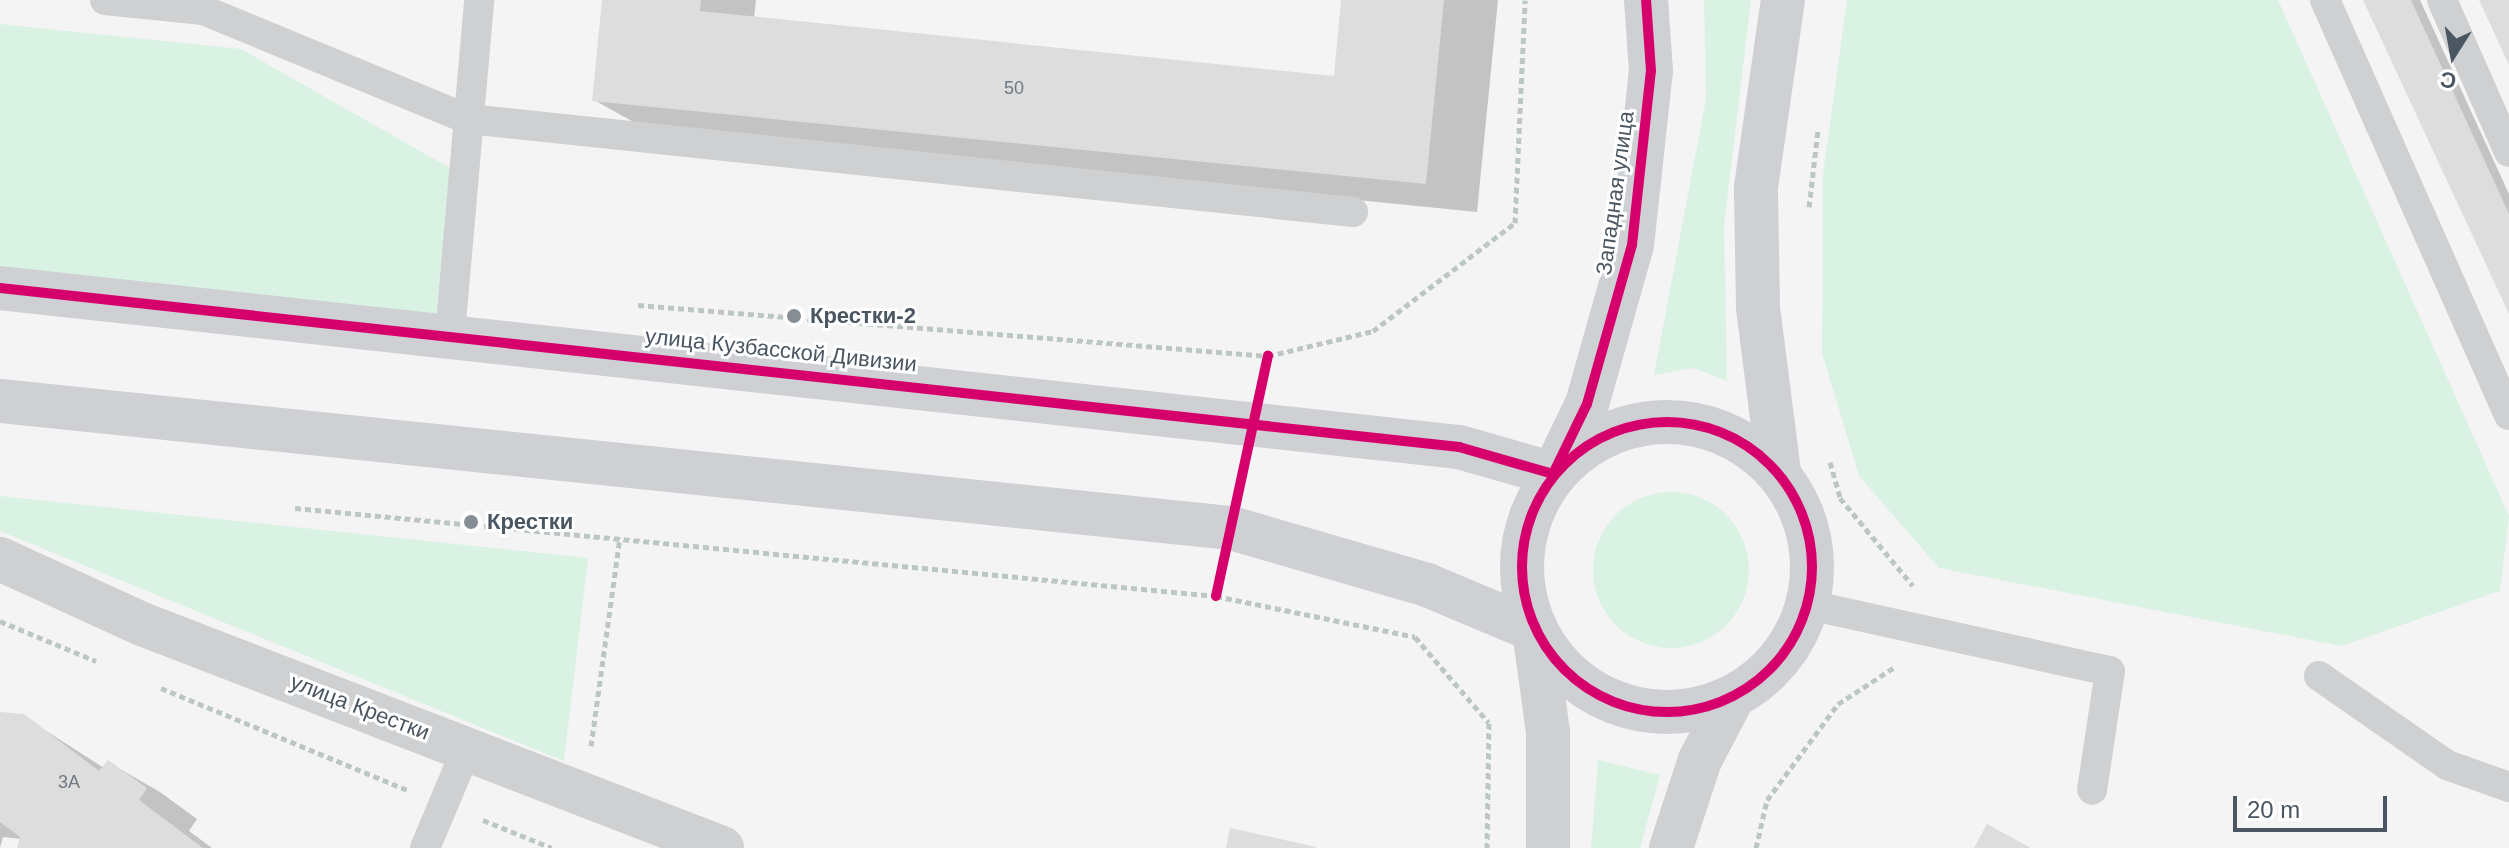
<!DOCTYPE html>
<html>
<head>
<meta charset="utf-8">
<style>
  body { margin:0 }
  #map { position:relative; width:2509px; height:848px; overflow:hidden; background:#f4f4f4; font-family:Arial,sans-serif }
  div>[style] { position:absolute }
  .green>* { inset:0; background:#d9f2e3 }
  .round { border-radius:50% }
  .shadow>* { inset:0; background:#0003 }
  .building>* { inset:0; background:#ddddde }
  .path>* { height:5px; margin-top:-2.5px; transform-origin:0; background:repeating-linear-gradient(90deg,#bcc7c4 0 6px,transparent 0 10px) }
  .lane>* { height:30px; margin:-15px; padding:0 15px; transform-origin:15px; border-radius:15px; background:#ced0d2 }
  .street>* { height:44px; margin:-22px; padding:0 22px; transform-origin:22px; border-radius:22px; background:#ced0d2 }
  .secondary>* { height:44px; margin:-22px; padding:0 22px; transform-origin:22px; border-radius:22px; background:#ced0d4 }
  .secondary>.ring { margin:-22px; padding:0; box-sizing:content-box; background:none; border:44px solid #ced0d4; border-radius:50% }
  .cycleway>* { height:10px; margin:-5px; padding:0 5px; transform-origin:5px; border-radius:5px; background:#d6006c }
  .cycleway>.ring { margin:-5px; padding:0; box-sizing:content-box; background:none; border:10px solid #d6006c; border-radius:50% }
  .dots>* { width:22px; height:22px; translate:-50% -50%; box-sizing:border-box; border:4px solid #fff; border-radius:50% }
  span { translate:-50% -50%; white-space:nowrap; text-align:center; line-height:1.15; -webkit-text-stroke:6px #fff; paint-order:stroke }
  .number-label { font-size:18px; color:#707881 }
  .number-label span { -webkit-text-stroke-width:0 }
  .street-label { font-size:22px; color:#4a5661 }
  .poi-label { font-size:22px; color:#4a5661; font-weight:700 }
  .left { translate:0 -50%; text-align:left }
  .north { position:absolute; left:2413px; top:16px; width:80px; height:80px; -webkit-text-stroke:6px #fff; paint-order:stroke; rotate:191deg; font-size:22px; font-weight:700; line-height:32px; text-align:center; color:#4a5661 }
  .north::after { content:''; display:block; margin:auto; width:28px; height:36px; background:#4a5661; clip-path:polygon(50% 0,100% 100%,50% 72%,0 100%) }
  .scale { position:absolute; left:2233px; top:796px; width:154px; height:36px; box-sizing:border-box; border:4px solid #4a5661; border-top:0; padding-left:10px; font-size:24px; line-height:28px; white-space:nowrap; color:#4a5661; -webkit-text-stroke:6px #fff; paint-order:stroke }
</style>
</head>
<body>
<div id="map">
  <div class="green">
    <i style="clip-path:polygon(1704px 0,1751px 0,1724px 226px,1727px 381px,1694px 368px,1654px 375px,1706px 99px)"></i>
    <i style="clip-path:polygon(1847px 0,2278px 0,2509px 516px,2500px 591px,2341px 646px,1939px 568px,1859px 476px,1822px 353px,1823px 175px)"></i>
    <i style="clip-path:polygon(0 24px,241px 49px,450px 168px,434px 338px,0 288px)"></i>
    <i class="round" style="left:1593px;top:492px;width:156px;height:156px"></i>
    <i style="clip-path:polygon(0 496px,588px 558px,564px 761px,0 531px)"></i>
    <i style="clip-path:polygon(1598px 760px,1660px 775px,1640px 848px,1591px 848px)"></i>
  </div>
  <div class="shadow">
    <i style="clip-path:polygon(604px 0,756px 0,754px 19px,1336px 78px,1343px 0,1498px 0,1477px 212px,646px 129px,594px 100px)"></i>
    <i style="clip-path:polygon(2366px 0,2420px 0,2509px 194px,2509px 309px)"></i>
    <i style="clip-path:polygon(0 714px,23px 716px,104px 768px,108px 762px,160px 792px,197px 819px,189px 831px,212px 848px,20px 848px,22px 839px,3px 837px,0 848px)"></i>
  </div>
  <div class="building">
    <i style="clip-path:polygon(602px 0,701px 0,700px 11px,1334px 76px,1341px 0,1444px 0,1426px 184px,592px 101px)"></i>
    <i style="clip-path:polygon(2363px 0,2411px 0,2509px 214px,2509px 314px)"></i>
    <i style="clip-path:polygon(2479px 0,2509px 0,2509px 65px)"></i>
    <i style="clip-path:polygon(0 712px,24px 714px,99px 771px,108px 760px,147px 788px,139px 800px,203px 848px,17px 848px,20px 837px,0 822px)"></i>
    <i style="clip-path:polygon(1987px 824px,2031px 848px,1974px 848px)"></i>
    <i style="clip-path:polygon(1230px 828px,1316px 847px,1316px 848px,1226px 848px)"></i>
  </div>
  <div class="path">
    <i style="left:1809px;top:207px;width:78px;rotate:-83.3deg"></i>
    <i style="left:638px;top:305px;width:632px;rotate:4.63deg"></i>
    <i style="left:1268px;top:356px;width:108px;rotate:-13.4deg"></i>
    <i style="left:1373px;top:331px;width:178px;rotate:-37.3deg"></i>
    <i style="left:1515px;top:223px;width:223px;rotate:-87.4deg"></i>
    <i style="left:1830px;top:462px;width:37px;rotate:74deg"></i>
    <i style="left:1840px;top:498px;width:114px;rotate:50.3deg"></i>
    <i style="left:295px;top:508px;width:925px;rotate:5.46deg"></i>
    <i style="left:1216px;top:596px;width:203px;rotate:11.6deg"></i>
    <i style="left:1415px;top:637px;width:113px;rotate:49.3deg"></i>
    <i style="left:1489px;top:723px;width:125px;rotate:90.9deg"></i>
    <i style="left:0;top:621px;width:104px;rotate:22.6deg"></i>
    <i style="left:161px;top:688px;width:266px;rotate:22.5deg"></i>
    <i style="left:591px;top:746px;width:210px;rotate:-82.1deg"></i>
    <i style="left:483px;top:820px;width:74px;rotate:22.1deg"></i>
    <i style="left:1756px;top:848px;width:49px;rotate:-77.1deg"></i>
    <i style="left:1767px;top:800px;width:119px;rotate:-53.5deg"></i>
    <i style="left:1838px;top:704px;width:69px;rotate:-33.2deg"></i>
  </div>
  <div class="lane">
    <i style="left:105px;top:0;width:99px;rotate:5.8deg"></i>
    <i style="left:203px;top:10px;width:287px;rotate:22.4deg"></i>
    <i style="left:468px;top:119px;width:890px;rotate:6deg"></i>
    <i style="left:2325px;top:0;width:454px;rotate:66.1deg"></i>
    <i style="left:2442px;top:0;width:166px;rotate:66.2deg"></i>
    <i style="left:450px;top:334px;width:335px;rotate:-85deg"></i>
    <i style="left:1809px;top:605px;width:308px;rotate:12.4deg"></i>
    <i style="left:2110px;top:671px;width:120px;rotate:98.6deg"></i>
    <i style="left:2319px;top:676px;width:156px;rotate:34.8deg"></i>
    <i style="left:2447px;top:765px;width:66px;rotate:19.5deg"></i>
    <i style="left:425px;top:848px;width:108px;rotate:-67.2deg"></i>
  </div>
  <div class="street">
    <i style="left:0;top:559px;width:156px;rotate:24.6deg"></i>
    <i style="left:142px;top:624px;width:622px;rotate:21.12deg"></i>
    <i style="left:1534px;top:630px;width:103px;rotate:82.2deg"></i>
    <i style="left:1548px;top:732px;width:116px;rotate:90deg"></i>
    <i style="left:1671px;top:848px;width:93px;rotate:-71.8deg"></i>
    <i style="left:1700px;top:760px;width:71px;rotate:-62.4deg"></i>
  </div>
  <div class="secondary">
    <i style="left:0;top:288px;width:1468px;rotate:6.22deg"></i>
    <i style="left:1459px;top:447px;width:98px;rotate:16deg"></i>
    <i style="left:1553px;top:474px;width:78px;rotate:-64.1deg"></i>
    <i style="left:1587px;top:404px;width:165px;rotate:-74.2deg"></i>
    <i style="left:1632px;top:245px;width:175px;rotate:-83.8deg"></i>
    <i style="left:1651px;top:71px;width:71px;rotate:-94deg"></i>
    <i style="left:0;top:401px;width:1238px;rotate:5.89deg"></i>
    <i style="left:1231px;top:528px;width:204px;rotate:16.2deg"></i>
    <i style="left:1427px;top:585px;width:116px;rotate:22.8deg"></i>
    <i class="ring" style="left:1522px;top:422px;width:246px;height:246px"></i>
    <i style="left:1779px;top:472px;width:166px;rotate:-97.3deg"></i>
    <i style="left:1758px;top:307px;width:120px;rotate:-91deg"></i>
    <i style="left:1756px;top:187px;width:189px;rotate:-81.8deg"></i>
  </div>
  <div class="cycleway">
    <i style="left:0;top:288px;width:1468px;rotate:6.22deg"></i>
    <i style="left:1459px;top:447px;width:98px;rotate:16deg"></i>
    <i style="left:1553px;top:474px;width:78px;rotate:-64.1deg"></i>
    <i style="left:1587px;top:404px;width:165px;rotate:-74.2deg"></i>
    <i style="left:1632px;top:245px;width:175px;rotate:-83.8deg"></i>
    <i style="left:1651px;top:71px;width:71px;rotate:-94deg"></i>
    <i class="ring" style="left:1522px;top:422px;width:280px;height:280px"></i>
    <i style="left:1216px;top:596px;width:246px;rotate:-77.8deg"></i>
  </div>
  <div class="dots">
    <i style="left:794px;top:316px;background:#868d94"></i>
    <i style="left:471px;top:522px;background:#868d94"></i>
  </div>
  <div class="number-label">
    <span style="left:1014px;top:88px">50</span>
    <span style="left:69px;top:782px">3А</span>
  </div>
  <div class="street-label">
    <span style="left:1615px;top:193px;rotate:-82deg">Западная улица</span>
    <span style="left:781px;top:350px;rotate:6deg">улица Кузбасской Дивизии</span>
    <span style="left:360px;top:707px;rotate:21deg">улица Крестки</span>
  </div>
  <div class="poi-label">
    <span class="left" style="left:810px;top:316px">Крестки-2</span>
    <span class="left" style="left:487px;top:522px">Крестки</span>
  </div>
  <div class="north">С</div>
  <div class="scale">20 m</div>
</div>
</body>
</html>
